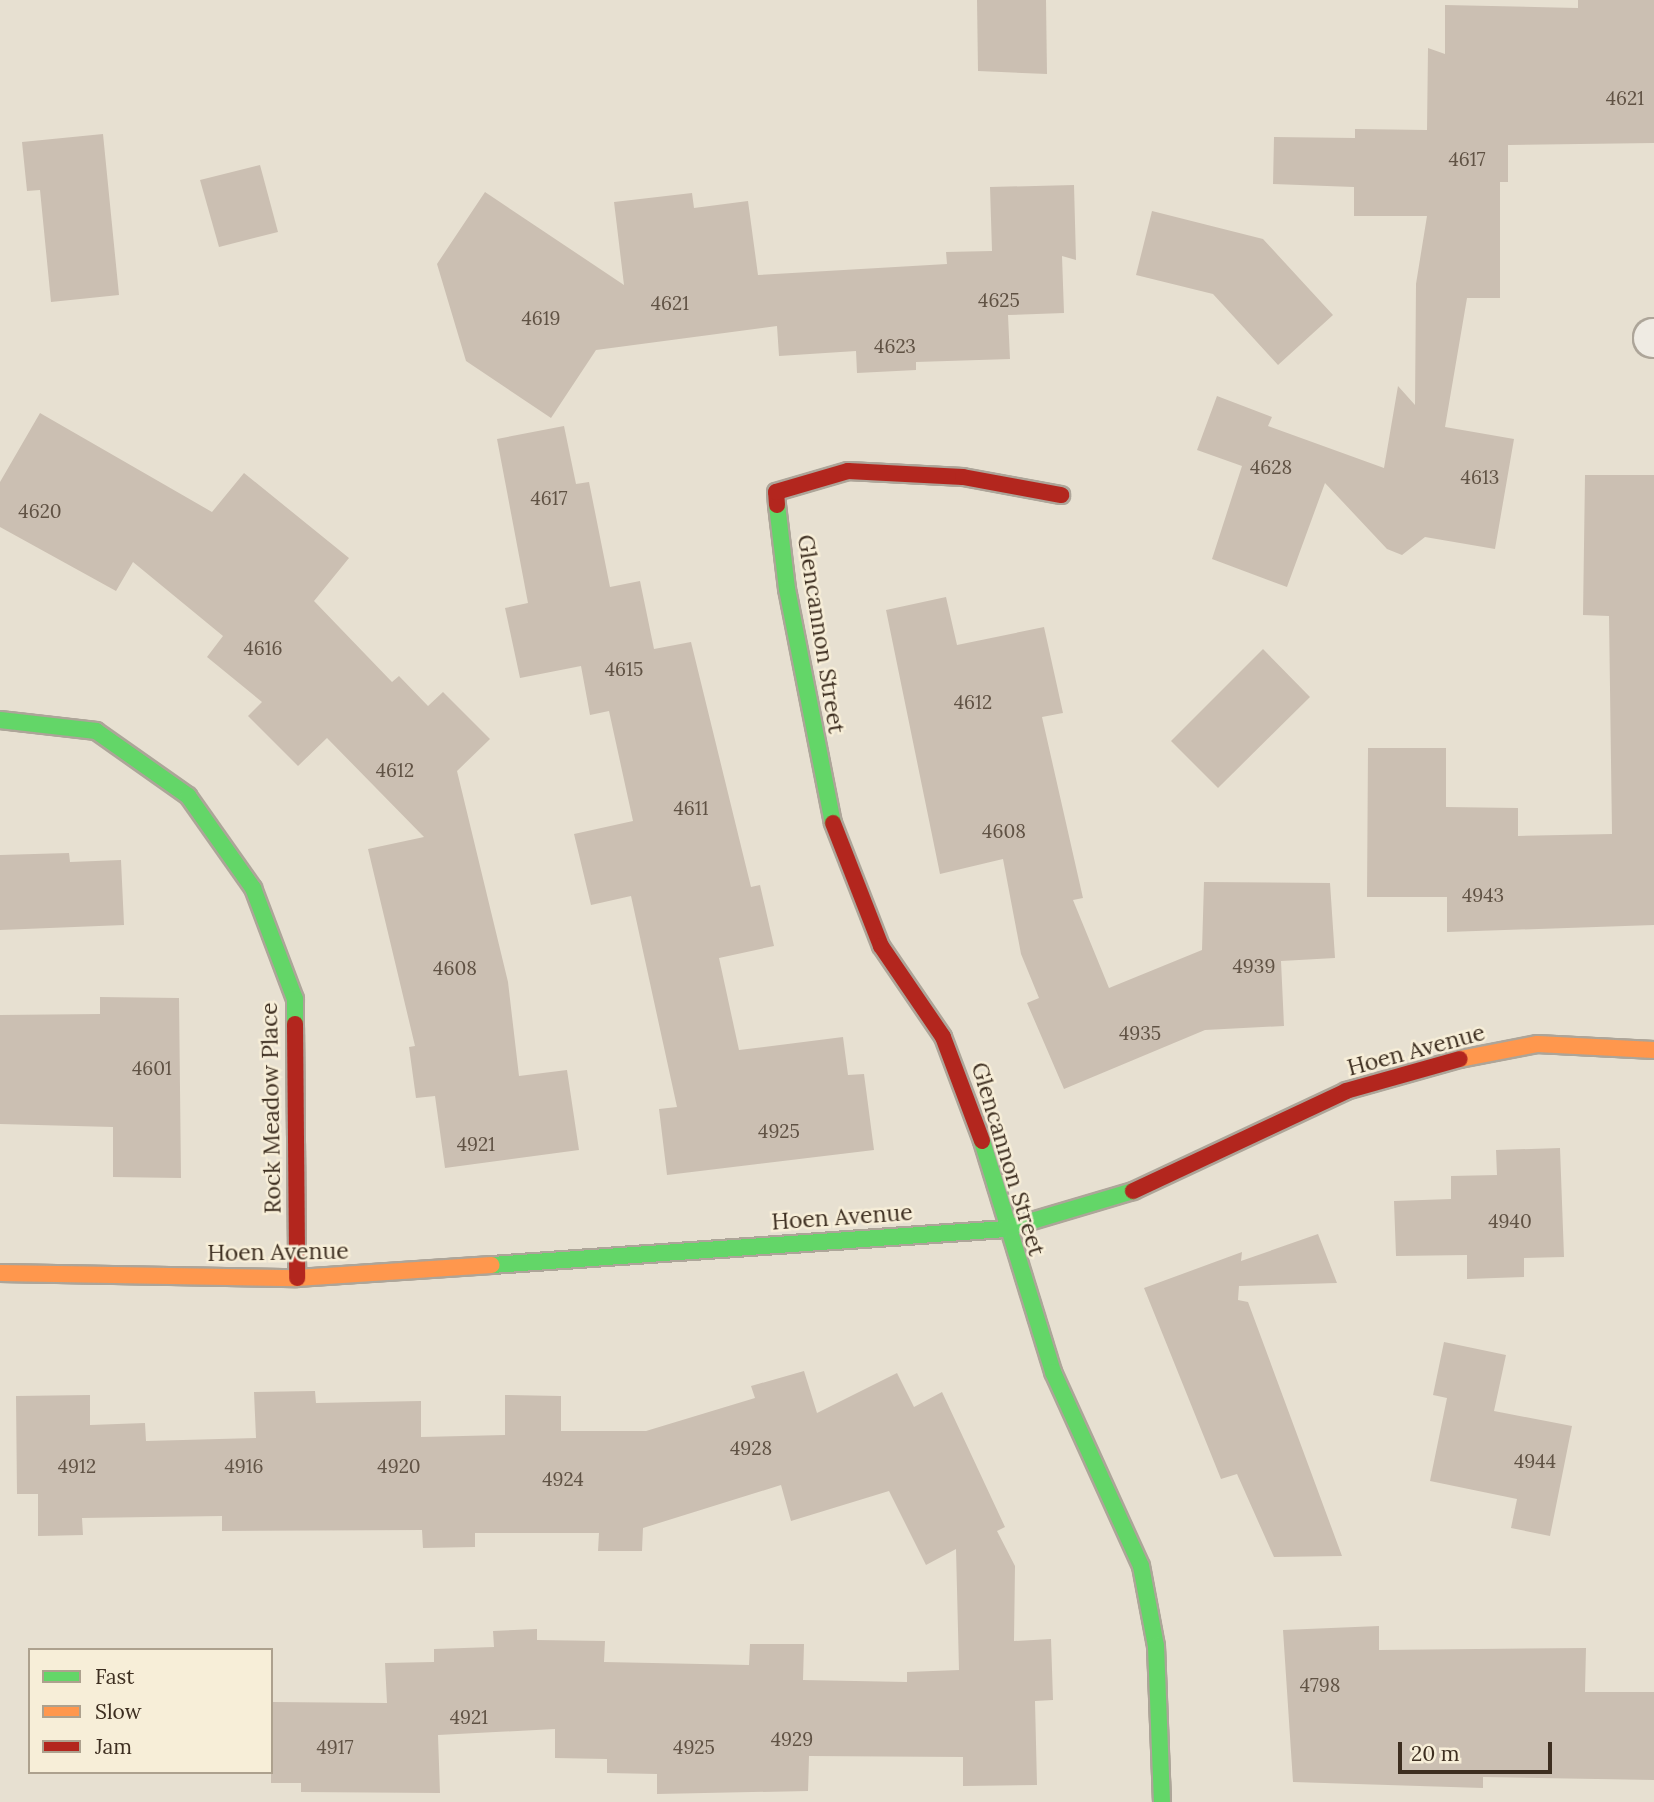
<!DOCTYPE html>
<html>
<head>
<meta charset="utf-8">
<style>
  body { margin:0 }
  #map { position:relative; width:1654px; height:1802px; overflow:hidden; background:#e7e0d1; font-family:Lora,serif }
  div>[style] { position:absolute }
  .building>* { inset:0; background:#cbbfb2 }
  .roads { filter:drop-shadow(2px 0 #ada599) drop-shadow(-2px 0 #ada599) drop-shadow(0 2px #ada599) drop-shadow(0 -2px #ada599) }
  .street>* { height:38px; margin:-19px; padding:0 19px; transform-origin:19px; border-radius:19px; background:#efebe3 }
  .fast>* { height:16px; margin:-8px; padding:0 8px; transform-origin:8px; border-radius:8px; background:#63d668 }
  .slow>* { height:16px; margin:-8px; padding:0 8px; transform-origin:8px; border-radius:8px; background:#ff974d }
  .jam>* { height:16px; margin:-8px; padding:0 8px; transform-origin:8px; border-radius:8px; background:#b3261e }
  span { translate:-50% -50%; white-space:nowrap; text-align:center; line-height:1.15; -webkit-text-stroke:5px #f7eed8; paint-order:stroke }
  .number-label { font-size:19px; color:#605244 }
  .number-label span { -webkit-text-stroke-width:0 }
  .street-label { font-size:23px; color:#3d2e20 }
  .legend { position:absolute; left:28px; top:1648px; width:245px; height:126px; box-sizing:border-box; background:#f7eed8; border:2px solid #ada18e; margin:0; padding:9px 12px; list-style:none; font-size:21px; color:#3d2e20 }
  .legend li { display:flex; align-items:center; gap:14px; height:35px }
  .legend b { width:35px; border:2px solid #ada18e }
  .scale { position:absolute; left:1398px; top:1742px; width:154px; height:32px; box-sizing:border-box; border:4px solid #3d2e20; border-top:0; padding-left:9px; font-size:21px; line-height:24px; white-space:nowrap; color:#3d2e20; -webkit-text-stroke:5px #f7eed8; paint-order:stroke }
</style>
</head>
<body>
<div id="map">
  <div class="building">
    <i style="clip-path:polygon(977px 0,1046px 0,1047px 74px,978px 71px)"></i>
    <i style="clip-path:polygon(1578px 0,1654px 0,1654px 143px,1508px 145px,1508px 182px,1500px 182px,1500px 298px,1467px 298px,1445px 427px,1514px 439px,1495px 549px,1425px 537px,1402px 555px,1387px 549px,1325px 483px,1287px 587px,1212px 559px,1242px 466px,1197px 450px,1217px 396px,1272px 417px,1268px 426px,1384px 468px,1398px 386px,1415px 405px,1416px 284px,1427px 216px,1354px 216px,1354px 187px,1273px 184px,1274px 137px,1355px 138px,1355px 129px,1427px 130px,1428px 48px,1445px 54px,1445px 5px,1578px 8px)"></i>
    <i style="clip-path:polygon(103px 134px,119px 295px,51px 302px,40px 190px,27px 191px,22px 142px)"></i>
    <i style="clip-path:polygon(260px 165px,278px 232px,219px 247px,200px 180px)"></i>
    <i style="clip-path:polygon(1074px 185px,1076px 260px,1062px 256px,1064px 313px,1008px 315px,1010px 359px,916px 362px,916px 370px,857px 373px,856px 351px,779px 356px,777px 326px,596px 350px,551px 418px,466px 361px,437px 264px,485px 192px,624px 285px,614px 202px,692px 193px,694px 208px,748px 201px,758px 275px,947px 264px,946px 252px,992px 251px,990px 187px)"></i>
    <i style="clip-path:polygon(1152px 211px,1263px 239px,1333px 315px,1278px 365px,1213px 294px,1136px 275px)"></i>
    <i style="clip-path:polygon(40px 413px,212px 512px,244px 473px,349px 558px,314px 601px,392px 682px,399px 676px,428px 706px,443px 692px,490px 739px,457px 771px,508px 982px,519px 1076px,567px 1070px,579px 1150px,445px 1168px,435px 1096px,416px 1098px,409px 1047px,415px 1046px,368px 849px,424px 837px,327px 738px,298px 766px,248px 716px,262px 702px,207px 657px,223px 636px,133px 562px,116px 591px,0 527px,0 482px)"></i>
    <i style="clip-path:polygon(564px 426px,576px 484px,589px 482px,610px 587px,640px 581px,654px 649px,691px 642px,751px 887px,760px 885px,774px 946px,719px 958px,739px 1050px,843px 1037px,848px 1075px,864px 1074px,874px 1150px,667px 1175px,659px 1109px,677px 1107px,631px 896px,591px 905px,574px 834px,633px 821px,609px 711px,590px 715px,581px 666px,520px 678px,505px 608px,528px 603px,497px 439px)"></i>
    <i style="clip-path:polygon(1585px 475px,1654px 475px,1654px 925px,1447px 932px,1447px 897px,1367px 897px,1368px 748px,1446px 748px,1446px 807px,1518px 808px,1518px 836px,1612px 834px,1609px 616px,1583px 615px)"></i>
    <i style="clip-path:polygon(946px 597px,957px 645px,1044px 627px,1063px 713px,1042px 717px,1083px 898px,1073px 900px,1109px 988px,1202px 950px,1204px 882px,1330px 883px,1335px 958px,1281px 961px,1284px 1026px,1205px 1030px,1064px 1089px,1027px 1003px,1039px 998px,1021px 954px,1003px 859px,940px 874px,886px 610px)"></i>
    <i style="clip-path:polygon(1263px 649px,1310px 697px,1218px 788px,1171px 741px)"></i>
    <i style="clip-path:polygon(69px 853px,70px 862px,121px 860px,124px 925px,0 930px,0 855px)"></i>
    <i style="clip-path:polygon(100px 997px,179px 998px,181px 1178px,113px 1177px,113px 1127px,0 1124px,0 1015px,100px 1014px)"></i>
    <i style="clip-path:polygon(1560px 1148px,1564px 1257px,1524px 1258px,1524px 1277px,1467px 1279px,1467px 1255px,1396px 1256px,1394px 1201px,1451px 1199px,1451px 1176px,1497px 1175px,1496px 1150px)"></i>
    <i style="clip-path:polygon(1318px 1234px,1337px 1283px,1239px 1286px,1238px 1300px,1248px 1302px,1342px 1556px,1274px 1557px,1237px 1474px,1221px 1479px,1144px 1288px,1242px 1252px,1241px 1261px)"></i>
    <i style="clip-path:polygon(1444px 1342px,1506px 1355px,1494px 1411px,1572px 1426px,1550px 1536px,1511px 1528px,1517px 1499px,1430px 1481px,1447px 1398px,1433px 1395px)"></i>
    <i style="clip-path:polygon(804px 1371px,817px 1413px,897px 1373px,914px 1407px,942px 1392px,1005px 1527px,997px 1531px,1015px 1566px,1014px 1641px,1051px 1639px,1053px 1700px,1035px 1701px,1037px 1785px,963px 1786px,963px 1757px,809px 1756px,808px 1791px,657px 1794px,657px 1774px,607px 1773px,607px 1759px,555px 1758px,555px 1729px,438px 1735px,440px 1793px,301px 1792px,301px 1783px,271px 1783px,271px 1702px,387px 1703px,385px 1663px,434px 1662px,434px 1649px,494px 1647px,493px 1631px,537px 1629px,537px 1640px,605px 1641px,604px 1662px,749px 1665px,750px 1644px,804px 1644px,803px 1680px,907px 1682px,907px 1672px,959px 1670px,956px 1549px,926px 1565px,889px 1491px,791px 1521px,781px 1485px,643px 1528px,642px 1551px,598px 1551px,599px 1533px,475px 1533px,475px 1547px,423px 1548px,422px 1530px,222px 1531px,222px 1516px,82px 1518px,83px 1535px,38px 1536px,38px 1494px,17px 1494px,16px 1396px,90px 1395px,90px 1425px,145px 1423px,146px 1441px,256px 1438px,254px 1392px,315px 1391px,316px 1403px,421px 1401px,421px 1437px,505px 1435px,505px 1395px,561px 1396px,561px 1431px,646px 1431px,755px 1398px,751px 1386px)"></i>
    <i style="clip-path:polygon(1379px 1626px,1379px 1650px,1586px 1648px,1585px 1692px,1654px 1692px,1654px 1780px,1483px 1777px,1483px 1788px,1293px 1782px,1283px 1630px)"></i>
  </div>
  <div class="roads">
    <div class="street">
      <i style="left:1653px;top:338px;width:1px"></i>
    </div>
    <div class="fast">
      <i style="left:777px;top:505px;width:85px;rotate:83.2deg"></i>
      <i style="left:787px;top:589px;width:238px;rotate:78.9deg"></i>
      <i style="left:0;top:720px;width:97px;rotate:6.5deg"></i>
      <i style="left:96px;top:731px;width:113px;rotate:35.2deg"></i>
      <i style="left:188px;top:796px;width:113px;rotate:54.8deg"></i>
      <i style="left:253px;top:888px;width:119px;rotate:69.3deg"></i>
      <i style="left:295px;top:999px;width:25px;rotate:90deg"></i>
      <i style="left:982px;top:1141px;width:242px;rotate:72.9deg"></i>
      <i style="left:1053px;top:1372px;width:213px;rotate:65.6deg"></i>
      <i style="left:1141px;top:1566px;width:81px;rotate:79.4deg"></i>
      <i style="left:1156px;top:1646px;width:156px;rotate:87.8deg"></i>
      <i style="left:492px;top:1265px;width:514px;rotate:-4.01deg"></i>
      <i style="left:1005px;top:1229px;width:134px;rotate:-16.5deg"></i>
    </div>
    <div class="slow">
      <i style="left:1460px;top:1059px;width:78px;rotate:-11deg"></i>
      <i style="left:1537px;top:1044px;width:117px;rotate:2.9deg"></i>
      <i style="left:0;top:1273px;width:297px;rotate:1deg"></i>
      <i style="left:297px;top:1278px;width:195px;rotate:-3.8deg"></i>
    </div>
    <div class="jam">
      <i style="left:777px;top:505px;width:13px;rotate:-94deg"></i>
      <i style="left:776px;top:492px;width:75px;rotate:-16.3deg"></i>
      <i style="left:848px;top:471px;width:115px;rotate:3deg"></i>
      <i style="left:963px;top:477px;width:100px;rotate:10.4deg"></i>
      <i style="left:833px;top:823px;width:132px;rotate:68.7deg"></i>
      <i style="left:881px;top:946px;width:110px;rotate:55.7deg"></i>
      <i style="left:943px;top:1037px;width:111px;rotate:69.4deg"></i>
      <i style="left:295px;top:1024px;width:254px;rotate:89.5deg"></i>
      <i style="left:1133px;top:1191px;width:235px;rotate:-25.1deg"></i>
      <i style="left:1346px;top:1091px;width:118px;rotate:-15.7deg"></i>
    </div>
  </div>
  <div class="number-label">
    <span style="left:1625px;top:99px">4621</span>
    <span style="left:1467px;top:160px">4617</span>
    <span style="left:999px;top:301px">4625</span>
    <span style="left:670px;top:304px">4621</span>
    <span style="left:541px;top:319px">4619</span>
    <span style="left:895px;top:347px">4623</span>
    <span style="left:1271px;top:468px">4628</span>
    <span style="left:1480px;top:478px">4613</span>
    <span style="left:549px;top:499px">4617</span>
    <span style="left:40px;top:512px">4620</span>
    <span style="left:263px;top:649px">4616</span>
    <span style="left:624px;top:670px">4615</span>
    <span style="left:973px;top:703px">4612</span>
    <span style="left:395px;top:771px">4612</span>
    <span style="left:691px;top:809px">4611</span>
    <span style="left:1004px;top:832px">4608</span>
    <span style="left:1483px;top:896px">4943</span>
    <span style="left:1254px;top:967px">4939</span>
    <span style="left:455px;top:969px">4608</span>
    <span style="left:1140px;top:1034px">4935</span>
    <span style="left:152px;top:1069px">4601</span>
    <span style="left:779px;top:1132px">4925</span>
    <span style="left:476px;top:1145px">4921</span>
    <span style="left:1510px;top:1222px">4940</span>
    <span style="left:751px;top:1449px">4928</span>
    <span style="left:1535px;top:1462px">4944</span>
    <span style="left:77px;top:1467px">4912</span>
    <span style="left:244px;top:1467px">4916</span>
    <span style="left:399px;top:1467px">4920</span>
    <span style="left:563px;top:1480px">4924</span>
    <span style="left:1320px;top:1686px">4798</span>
    <span style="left:469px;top:1718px">4921</span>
    <span style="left:792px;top:1740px">4929</span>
    <span style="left:335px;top:1748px">4917</span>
    <span style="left:694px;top:1748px">4925</span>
  </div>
  <div class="street-label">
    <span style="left:821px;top:634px;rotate:81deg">Glencannon Street</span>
    <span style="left:1416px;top:1050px;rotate:-15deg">Hoen Avenue</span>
    <span style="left:271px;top:1108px;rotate:-91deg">Rock Meadow Place</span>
    <span style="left:1008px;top:1159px;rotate:73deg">Glencannon Street</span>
    <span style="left:842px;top:1217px;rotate:-4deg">Hoen Avenue</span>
    <span style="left:278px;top:1252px;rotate:-1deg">Hoen Avenue</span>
  </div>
  <ul class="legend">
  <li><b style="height:9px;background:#63d668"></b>Fast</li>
  <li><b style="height:9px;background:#ff974d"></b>Slow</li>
  <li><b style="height:9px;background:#b3261e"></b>Jam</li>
  </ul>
  <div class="scale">20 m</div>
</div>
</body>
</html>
